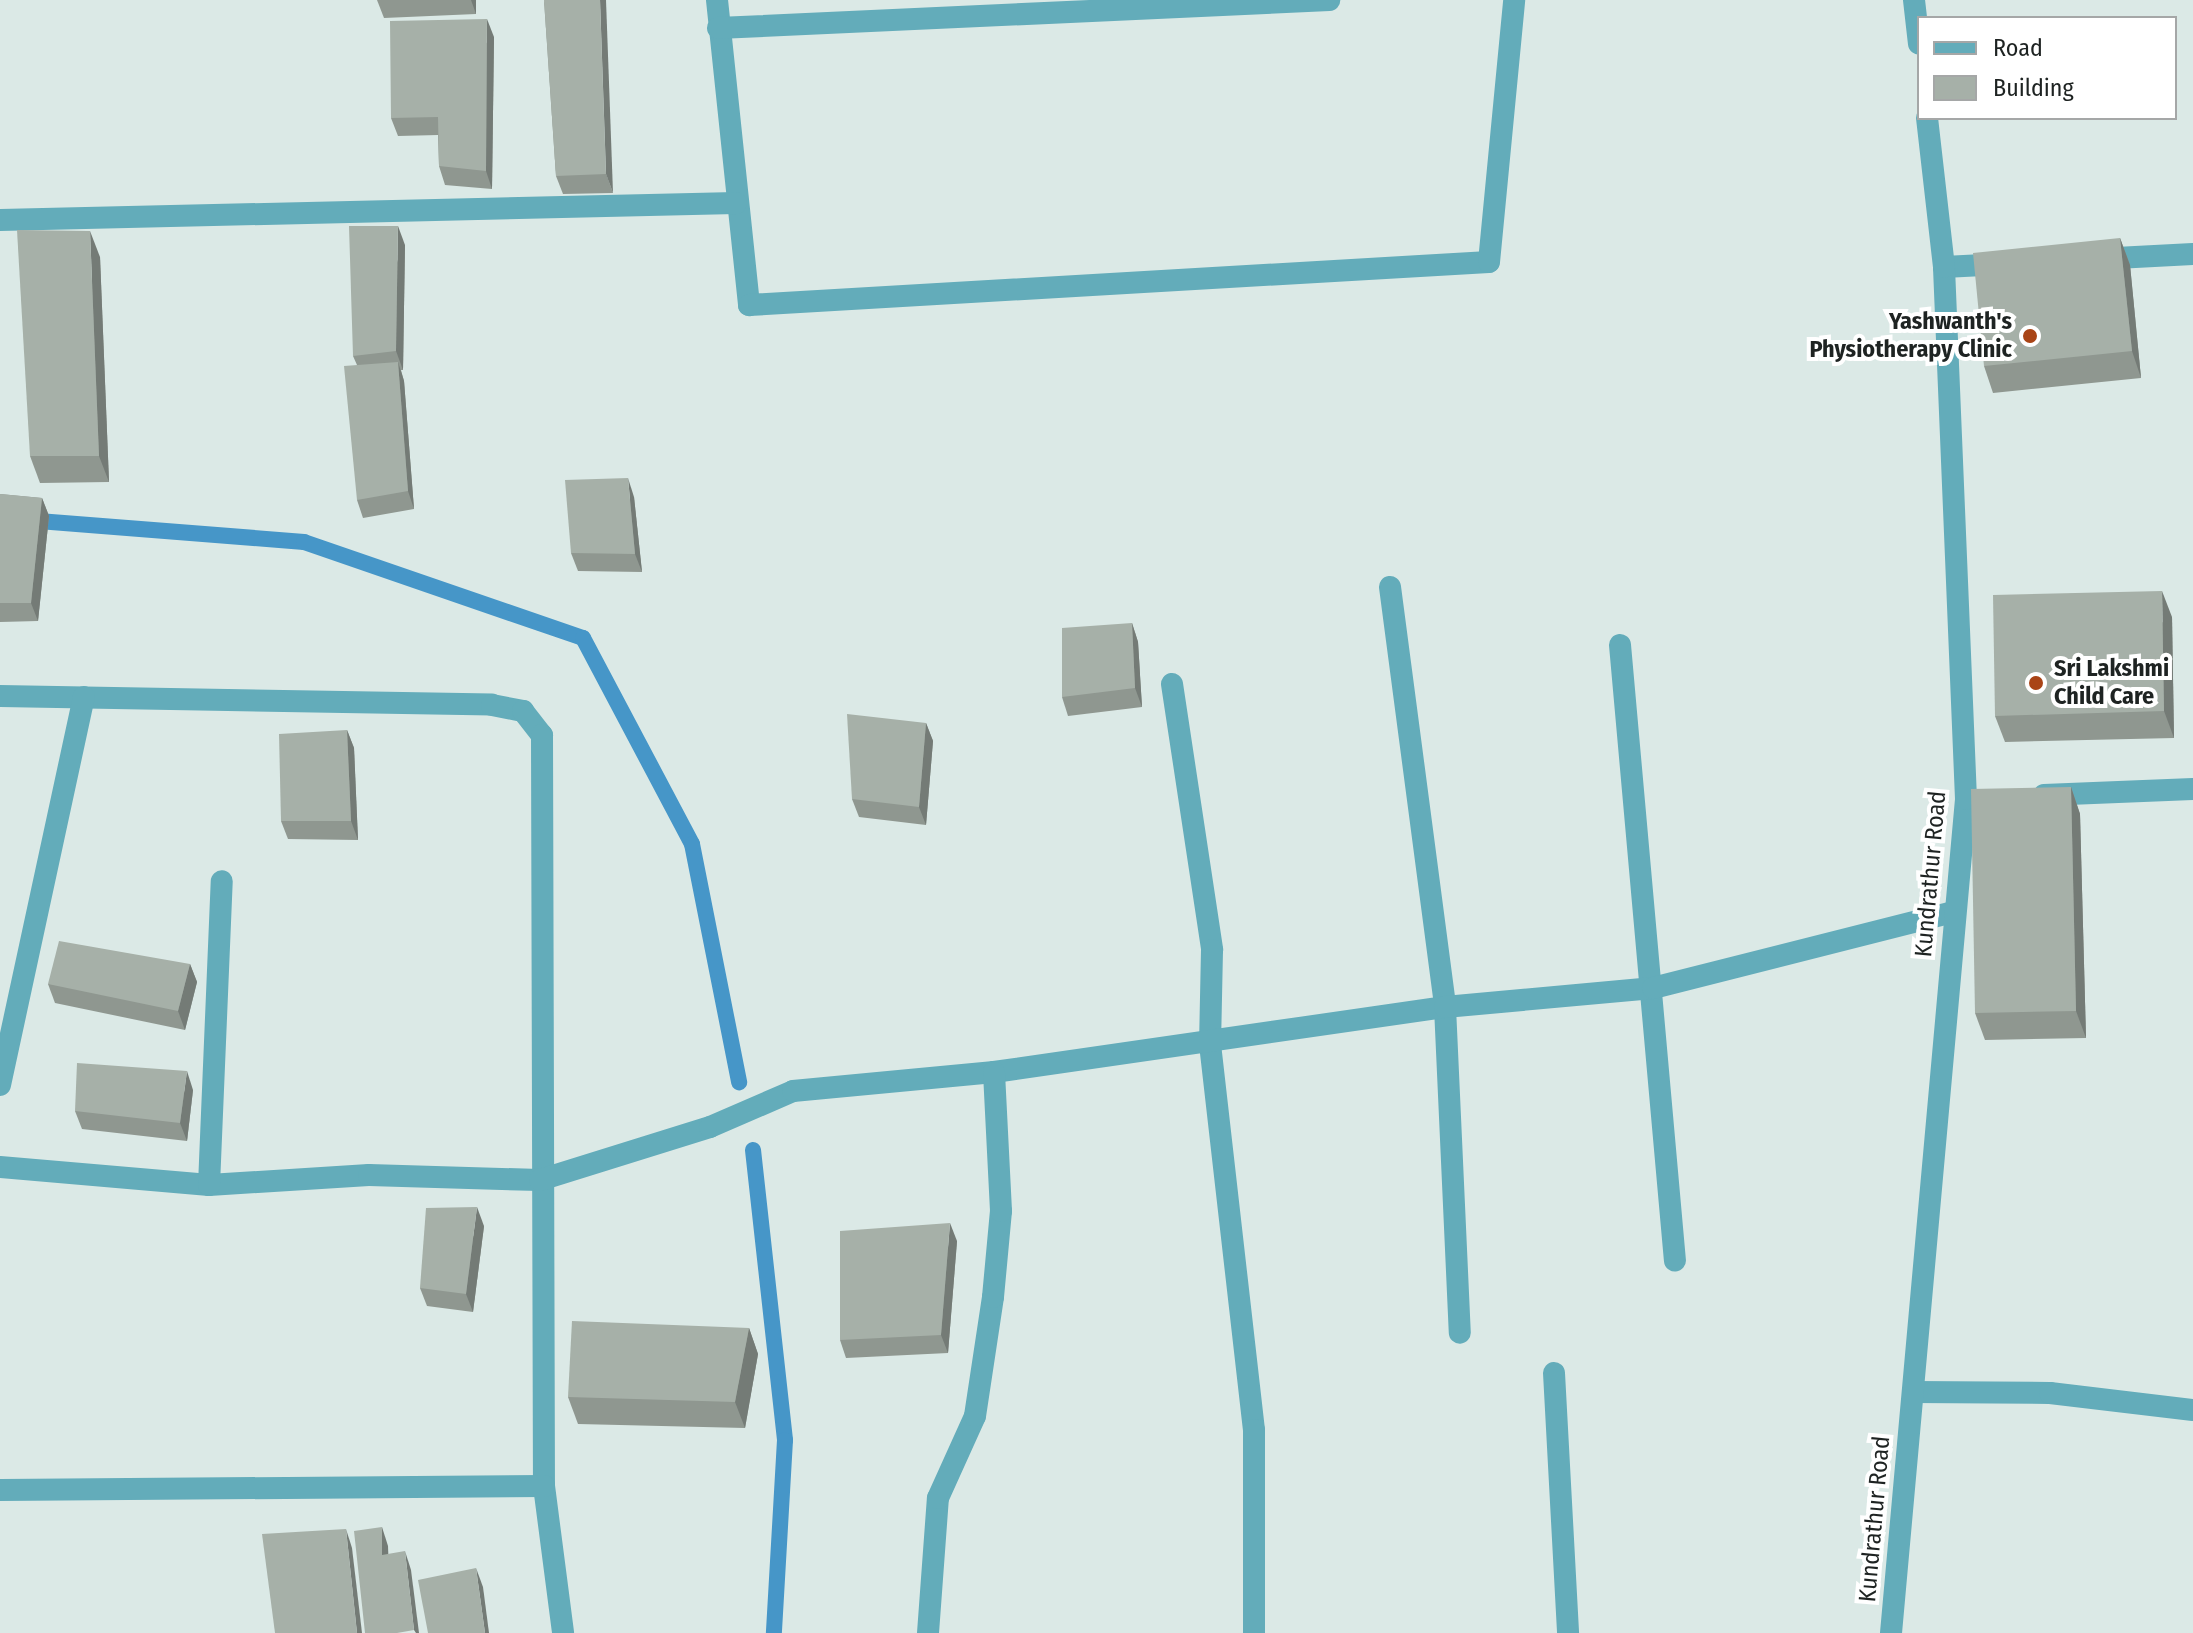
<!DOCTYPE html>
<html>
<head>
<meta charset="utf-8">
<style>
  body { margin:0 }
  #map { position:relative; width:2193px; height:1633px; overflow:hidden; background:#dbe9e6; font-family:"Fira Sans Condensed",sans-serif }
  div>[style] { position:absolute }
  .stream>* { height:16px; margin:-8px; padding:0 8px; transform-origin:8px; border-radius:8px; background:#4696c8 }
  .minor>* { height:22px; margin:-11px; padding:0 11px; transform-origin:11px; border-radius:11px; background:#63acba }
  .tertiary>* { height:22px; margin:-11px; padding:0 11px; transform-origin:11px; border-radius:11px; background:#63acba }
  .wall>* { inset:0; background:#8f9790 }
  .shaded-wall>* { inset:0; background:#747b76 }
  .building>* { inset:0; background:#a6b0a8 }
  .dots>* { width:22px; height:22px; translate:-50% -50%; box-sizing:border-box; border:4px solid #fff; border-radius:50% }
  span { translate:-50% -50%; white-space:nowrap; text-align:center; line-height:1.15; -webkit-text-stroke:8px #fff; paint-order:stroke }
  .poi-label { font-size:24px; color:#1e2322; font-weight:700 }
  .right { translate:-100% -50%; text-align:right }
  .left { translate:0 -50%; text-align:left }
  .street-label { font-size:24px; color:#1e2322 }
  .legend { position:absolute; left:1917px; top:16px; width:260px; height:104px; box-sizing:border-box; background:#fff; border:2px solid #a5a7a7; margin:0; padding:10px 14px; list-style:none; font-size:24px; color:#1e2322 }
  .legend li { display:flex; align-items:center; gap:16px; height:40px }
  .legend b { width:40px; border:2px solid #a5a7a7 }
</style>
</head>
<body>
<div id="map">
  <div class="stream">
    <i style="left:0;top:518px;width:305px;rotate:4.5deg"></i>
    <i style="left:304px;top:542px;width:295px;rotate:19deg"></i>
    <i style="left:583px;top:638px;width:233px;rotate:62.1deg"></i>
    <i style="left:692px;top:844px;width:243px;rotate:78.8deg"></i>
    <i style="left:753px;top:1150px;width:292px;rotate:83.7deg"></i>
    <i style="left:785px;top:1440px;width:193px;rotate:93.3deg"></i>
  </div>
  <div class="minor">
    <i style="left:717px;top:0;width:307px;rotate:84deg"></i>
    <i style="left:749px;top:305px;width:741px;rotate:-3.33deg"></i>
    <i style="left:1489px;top:262px;width:263px;rotate:-84.5deg"></i>
    <i style="left:718px;top:28px;width:612px;rotate:-2.62deg"></i>
    <i style="left:0;top:220px;width:736px;rotate:-1.32deg"></i>
    <i style="left:2097px;top:259px;width:96px;rotate:-3deg"></i>
    <i style="left:1944px;top:267px;width:59px;rotate:-2.9deg"></i>
    <i style="left:1390px;top:587px;width:424px;rotate:82.5deg"></i>
    <i style="left:1445px;top:1007px;width:326px;rotate:87.4deg"></i>
    <i style="left:1620px;top:645px;width:618px;rotate:84.9deg"></i>
    <i style="left:1172px;top:684px;width:269px;rotate:81.4deg"></i>
    <i style="left:1212px;top:950px;width:94px;rotate:91.2deg"></i>
    <i style="left:1210px;top:1044px;width:388px;rotate:83.5deg"></i>
    <i style="left:1254px;top:1430px;width:203px;rotate:90deg"></i>
    <i style="left:0;top:696px;width:492px;rotate:1deg"></i>
    <i style="left:492px;top:705px;width:32px;rotate:11deg"></i>
    <i style="left:523px;top:711px;width:31px;rotate:52deg"></i>
    <i style="left:542px;top:735px;width:751px;rotate:89.85deg"></i>
    <i style="left:544px;top:1486px;width:148px;rotate:82.6deg"></i>
    <i style="left:2044px;top:795px;width:149px;rotate:-2.3deg"></i>
    <i style="left:0;top:1085px;width:397px;rotate:-77.8deg"></i>
    <i style="left:0;top:1167px;width:210px;rotate:4.9deg"></i>
    <i style="left:209px;top:1185px;width:160px;rotate:-3.6deg"></i>
    <i style="left:369px;top:1175px;width:171px;rotate:1.7deg"></i>
    <i style="left:540px;top:1180px;width:178px;rotate:-17.3deg"></i>
    <i style="left:710px;top:1127px;width:90px;rotate:-23.4deg"></i>
    <i style="left:793px;top:1091px;width:202px;rotate:-5.4deg"></i>
    <i style="left:994px;top:1072px;width:456px;rotate:-8.2deg"></i>
    <i style="left:1445px;top:1007px;width:209px;rotate:-5.2deg"></i>
    <i style="left:1653px;top:988px;width:309px;rotate:-14.2deg"></i>
    <i style="left:209px;top:1185px;width:304px;rotate:-87.6deg"></i>
    <i style="left:1554px;top:1373px;width:260px;rotate:86.9deg"></i>
    <i style="left:1913px;top:1392px;width:137px;rotate:0.4deg"></i>
    <i style="left:2050px;top:1393px;width:144px;rotate:6.8deg"></i>
    <i style="left:0;top:1490px;width:544px;rotate:-0.42deg"></i>
    <i style="left:928px;top:1633px;width:135px;rotate:-85.8deg"></i>
    <i style="left:938px;top:1498px;width:90px;rotate:-65.7deg"></i>
    <i style="left:975px;top:1416px;width:120px;rotate:-81.4deg"></i>
    <i style="left:993px;top:1297px;width:86px;rotate:-84.7deg"></i>
    <i style="left:1001px;top:1211px;width:139px;rotate:-92.9deg"></i>
  </div>
  <div class="tertiary">
    <i style="left:1914px;top:0;width:44px;rotate:83.5deg"></i>
    <i style="left:1891px;top:1633px;width:837px;rotate:-84.86deg"></i>
    <i style="left:1966px;top:799px;width:532px;rotate:-92.37deg"></i>
    <i style="left:1944px;top:267px;width:150px;rotate:-96.5deg"></i>
  </div>
  <div class="wall">
    <i style="clip-path:polygon(377px 0,476px 0,476px 14px,384px 18px)"></i>
    <i style="clip-path:polygon(544px 0,613px 193px,563px 194px,556px 176px)"></i>
    <i style="clip-path:polygon(494px 37px,492px 189px,445px 185px,439px 166px,438px 135px,398px 136px,391px 118px)"></i>
    <i style="clip-path:polygon(2120px 238px,2130px 265px,2141px 378px,1993px 393px,1984px 366px)"></i>
    <i style="clip-path:polygon(405px 245px,403px 370px,401px 370px,404px 381px,414px 509px,363px 518px,357px 500px,357px 365px,353px 356px)"></i>
    <i style="clip-path:polygon(100px 257px,109px 482px,40px 483px,30px 456px)"></i>
    <i style="clip-path:polygon(0 494px,42px 498px,49px 516px,38px 621px,0 622px)"></i>
    <i style="clip-path:polygon(634px 497px,642px 572px,578px 571px,571px 553px)"></i>
    <i style="clip-path:polygon(2172px 617px,2174px 738px,2005px 742px,1995px 716px)"></i>
    <i style="clip-path:polygon(1132px 623px,1138px 642px,1142px 707px,1068px 716px,1062px 697px)"></i>
    <i style="clip-path:polygon(926px 723px,933px 741px,926px 825px,859px 817px,852px 799px)"></i>
    <i style="clip-path:polygon(347px 730px,354px 748px,358px 840px,288px 839px,281px 821px)"></i>
    <i style="clip-path:polygon(2071px 787px,2080px 814px,2086px 1038px,1985px 1040px,1975px 1013px)"></i>
    <i style="clip-path:polygon(190px 964px,197px 982px,185px 1030px,55px 1003px,48px 984px)"></i>
    <i style="clip-path:polygon(193px 1090px,187px 1141px,82px 1129px,75px 1111px)"></i>
    <i style="clip-path:polygon(484px 1226px,473px 1312px,427px 1306px,420px 1288px)"></i>
    <i style="clip-path:polygon(957px 1241px,948px 1353px,846px 1358px,840px 1340px)"></i>
    <i style="clip-path:polygon(749px 1328px,758px 1354px,745px 1428px,578px 1424px,568px 1397px)"></i>
  </div>
  <div class="shaded-wall">
    <i style="clip-path:polygon(471px 0,476px 0,476px 14px)"></i>
    <i style="clip-path:polygon(600px 0,606px 0,613px 193px,606px 174px)"></i>
    <i style="clip-path:polygon(487px 19px,494px 37px,492px 189px,486px 171px)"></i>
    <i style="clip-path:polygon(398px 226px,405px 245px,403px 370px,396px 351px)"></i>
    <i style="clip-path:polygon(90px 231px,100px 257px,109px 482px,99px 456px)"></i>
    <i style="clip-path:polygon(2120px 238px,2130px 265px,2141px 378px,2132px 351px)"></i>
    <i style="clip-path:polygon(398px 362px,404px 381px,414px 509px,408px 491px)"></i>
    <i style="clip-path:polygon(628px 478px,634px 497px,642px 572px,635px 554px)"></i>
    <i style="clip-path:polygon(42px 498px,49px 516px,38px 621px,31px 603px)"></i>
    <i style="clip-path:polygon(2162px 591px,2172px 617px,2174px 738px,2164px 711px)"></i>
    <i style="clip-path:polygon(1132px 623px,1138px 642px,1142px 707px,1135px 688px)"></i>
    <i style="clip-path:polygon(926px 723px,933px 741px,926px 825px,919px 807px)"></i>
    <i style="clip-path:polygon(347px 730px,354px 748px,358px 840px,351px 821px)"></i>
    <i style="clip-path:polygon(2071px 787px,2080px 814px,2086px 1038px,2076px 1011px)"></i>
    <i style="clip-path:polygon(190px 964px,197px 982px,185px 1030px,178px 1011px)"></i>
    <i style="clip-path:polygon(187px 1071px,193px 1090px,187px 1141px,180px 1123px)"></i>
    <i style="clip-path:polygon(477px 1207px,484px 1226px,473px 1312px,466px 1294px)"></i>
    <i style="clip-path:polygon(950px 1223px,957px 1241px,948px 1353px,941px 1335px)"></i>
    <i style="clip-path:polygon(749px 1328px,758px 1354px,745px 1428px,735px 1402px)"></i>
    <i style="clip-path:polygon(382px 1527px,388px 1546px,389px 1573px,382px 1555px)"></i>
    <i style="clip-path:polygon(346px 1529px,352px 1548px,362px 1633px,357px 1633px)"></i>
    <i style="clip-path:polygon(405px 1551px,411px 1570px,419px 1633px,416px 1633px,414px 1630px)"></i>
    <i style="clip-path:polygon(476px 1568px,483px 1587px,489px 1633px,485px 1633px)"></i>
  </div>
  <div class="building">
    <i style="clip-path:polygon(544px 0,600px 0,606px 174px,556px 176px)"></i>
    <i style="clip-path:polygon(487px 19px,486px 171px,439px 166px,438px 117px,391px 118px,390px 21px)"></i>
    <i style="clip-path:polygon(349px 226px,398px 226px,396px 351px,353px 356px)"></i>
    <i style="clip-path:polygon(17px 230px,90px 231px,99px 456px,30px 456px)"></i>
    <i style="clip-path:polygon(2120px 238px,2132px 351px,1984px 366px,1973px 253px)"></i>
    <i style="clip-path:polygon(398px 362px,408px 491px,357px 500px,344px 366px)"></i>
    <i style="clip-path:polygon(628px 478px,635px 554px,571px 553px,565px 480px)"></i>
    <i style="clip-path:polygon(0 494px,42px 498px,31px 603px,0 603px)"></i>
    <i style="clip-path:polygon(2162px 591px,2164px 711px,1995px 716px,1993px 595px)"></i>
    <i style="clip-path:polygon(1132px 623px,1135px 688px,1062px 697px,1062px 628px)"></i>
    <i style="clip-path:polygon(847px 714px,926px 723px,919px 807px,852px 799px)"></i>
    <i style="clip-path:polygon(347px 730px,351px 821px,281px 821px,279px 734px)"></i>
    <i style="clip-path:polygon(2071px 787px,2076px 1011px,1975px 1013px,1971px 789px)"></i>
    <i style="clip-path:polygon(59px 941px,190px 964px,178px 1011px,48px 984px)"></i>
    <i style="clip-path:polygon(77px 1063px,187px 1071px,180px 1123px,75px 1111px)"></i>
    <i style="clip-path:polygon(477px 1207px,466px 1294px,420px 1288px,426px 1208px)"></i>
    <i style="clip-path:polygon(950px 1223px,941px 1335px,840px 1340px,840px 1231px)"></i>
    <i style="clip-path:polygon(572px 1321px,749px 1328px,735px 1402px,568px 1397px)"></i>
    <i style="clip-path:polygon(382px 1527px,382px 1555px,405px 1551px,414px 1630px,397px 1633px,365px 1633px,354px 1531px)"></i>
    <i style="clip-path:polygon(346px 1529px,357px 1633px,275px 1633px,262px 1534px)"></i>
    <i style="clip-path:polygon(476px 1568px,485px 1633px,428px 1633px,418px 1580px)"></i>
  </div>
  <div class="dots">
    <i style="left:2030px;top:336px;background:#a94416"></i>
    <i style="left:2036px;top:683px;background:#a94416"></i>
  </div>
  <div class="poi-label">
    <span class="right" style="left:2012px;top:336px">Yashwanth's<br>Physiotherapy Clinic</span>
    <span class="left" style="left:2054px;top:683px">Sri Lakshmi<br>Child Care</span>
  </div>
  <div class="street-label">
    <span style="left:1931px;top:874px;rotate:-85deg">Kundrathur Road</span>
    <span style="left:1875px;top:1519px;rotate:-85deg">Kundrathur Road</span>
  </div>
  <ul class="legend">
  <li><b style="height:10px;background:#63acba"></b>Road</li>
  <li><b style="height:22px;background:#a6b0a8"></b>Building</li>
  </ul>
</div>
</body>
</html>
